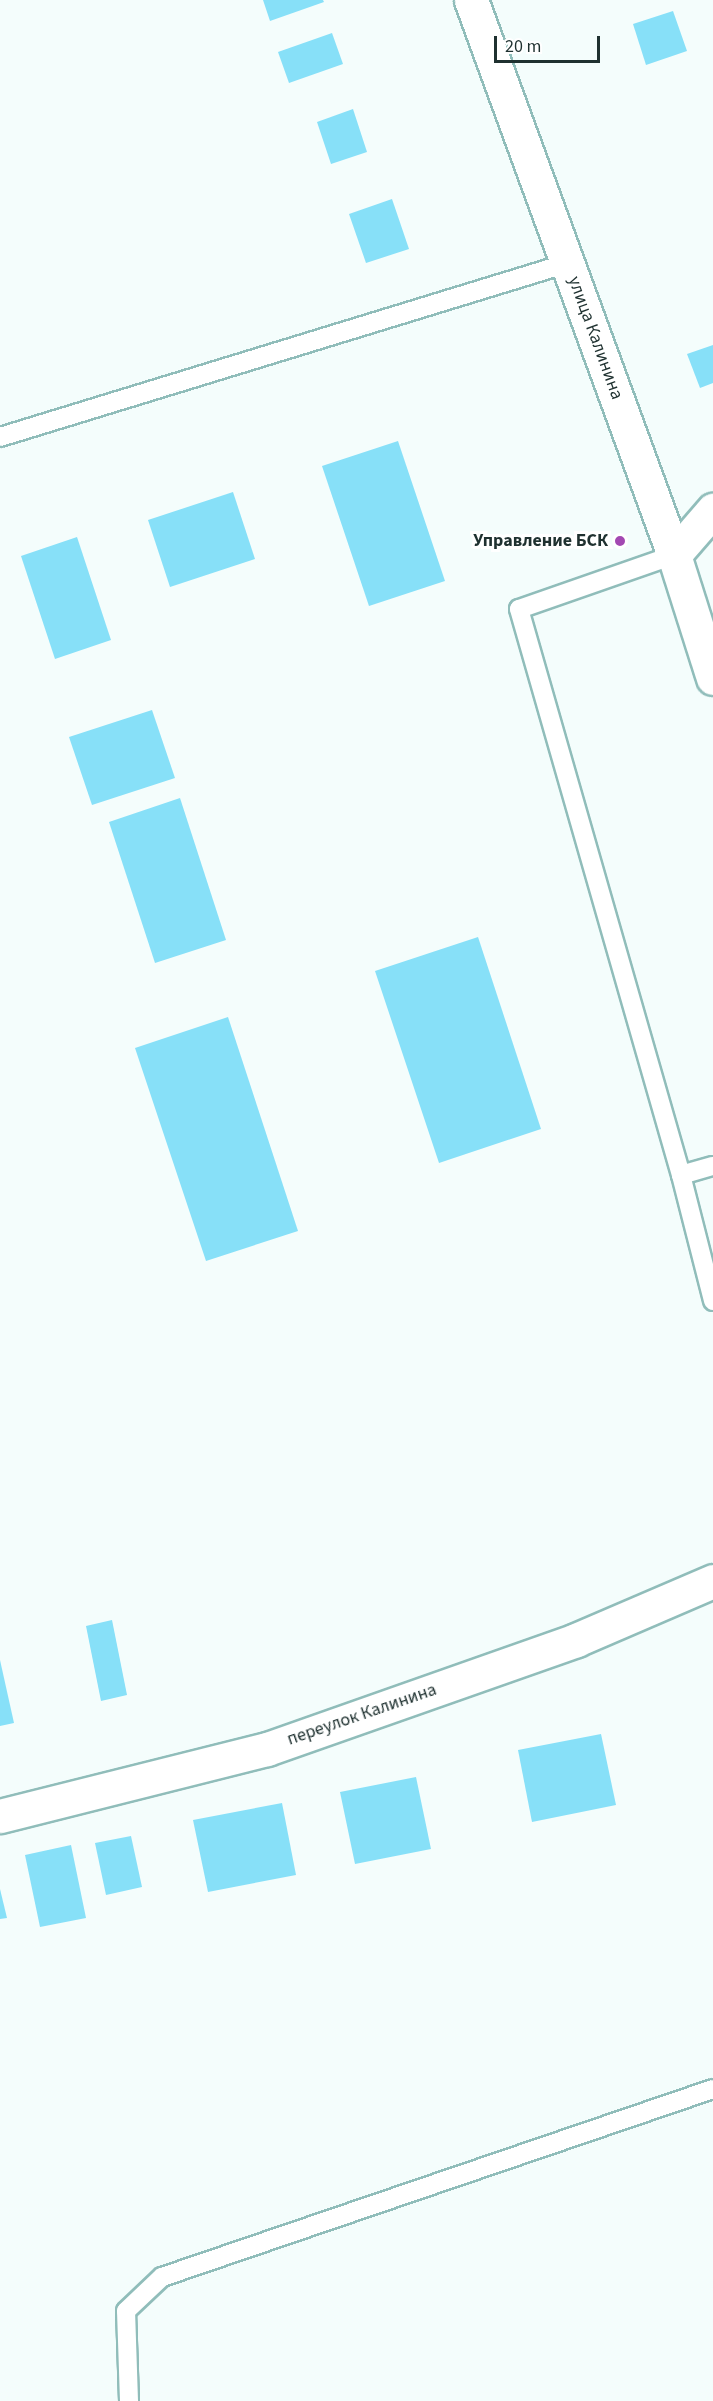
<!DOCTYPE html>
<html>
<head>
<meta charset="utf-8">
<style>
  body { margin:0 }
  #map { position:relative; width:713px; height:2401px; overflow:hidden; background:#f4fdfc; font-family:"Source Sans 3",sans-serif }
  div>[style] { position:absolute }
  .building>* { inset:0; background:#87e0f8 }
  .roads { filter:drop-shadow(2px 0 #90bdba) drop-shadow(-2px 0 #90bdba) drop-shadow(0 2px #90bdba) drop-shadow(0 -2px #90bdba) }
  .lane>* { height:18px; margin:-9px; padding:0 9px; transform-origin:9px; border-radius:9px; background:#fff }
  .street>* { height:33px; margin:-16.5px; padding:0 16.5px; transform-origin:16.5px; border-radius:16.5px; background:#fff }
  .secondary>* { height:33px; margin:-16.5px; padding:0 16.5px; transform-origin:16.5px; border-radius:16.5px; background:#fff }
  .dots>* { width:16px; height:16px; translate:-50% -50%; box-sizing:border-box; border:3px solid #fff; border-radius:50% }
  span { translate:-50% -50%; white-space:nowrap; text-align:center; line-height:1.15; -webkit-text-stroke:6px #fff; paint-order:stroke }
  .street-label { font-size:18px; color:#1f3130 }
  .poi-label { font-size:18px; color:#1f3130; font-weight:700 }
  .right { translate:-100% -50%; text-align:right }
  .scale { position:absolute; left:494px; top:36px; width:106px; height:27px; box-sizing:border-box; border:3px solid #1f3130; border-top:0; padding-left:8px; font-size:18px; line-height:21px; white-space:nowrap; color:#1f3130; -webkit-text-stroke:4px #fff; paint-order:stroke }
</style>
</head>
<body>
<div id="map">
  <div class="building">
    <i style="clip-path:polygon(263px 0,323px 0,324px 2px,270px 21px)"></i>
    <i style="clip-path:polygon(673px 11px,687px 51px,646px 65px,633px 24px)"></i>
    <i style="clip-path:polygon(332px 33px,343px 64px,289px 83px,278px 52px)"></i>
    <i style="clip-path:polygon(353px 109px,367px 152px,331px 164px,317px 122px)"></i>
    <i style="clip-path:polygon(392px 199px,409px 249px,366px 263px,349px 214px)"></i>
    <i style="clip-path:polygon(713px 345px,713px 383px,700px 388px,687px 354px)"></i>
    <i style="clip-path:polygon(398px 441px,445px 581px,369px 606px,322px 466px)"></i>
    <i style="clip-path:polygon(233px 492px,255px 559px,170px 587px,148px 520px)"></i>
    <i style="clip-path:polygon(77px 537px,111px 640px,55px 659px,21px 556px)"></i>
    <i style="clip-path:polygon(152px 710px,175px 778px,92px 805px,69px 737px)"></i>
    <i style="clip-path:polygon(180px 798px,226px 940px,155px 963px,109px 822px)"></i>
    <i style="clip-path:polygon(478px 937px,541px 1129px,439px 1163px,375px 971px)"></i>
    <i style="clip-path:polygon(228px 1017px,298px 1231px,206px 1261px,135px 1048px)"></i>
    <i style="clip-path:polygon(112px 1620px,127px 1695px,101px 1701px,86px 1626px)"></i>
    <i style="clip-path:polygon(0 1660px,14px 1723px,0 1726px)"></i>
    <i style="clip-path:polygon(601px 1734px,616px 1805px,532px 1822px,518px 1750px)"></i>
    <i style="clip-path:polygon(416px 1777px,431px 1849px,355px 1864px,340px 1792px)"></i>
    <i style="clip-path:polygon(282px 1803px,296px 1875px,208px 1892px,193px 1820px)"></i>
    <i style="clip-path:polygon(131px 1836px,142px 1887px,106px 1895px,95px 1843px)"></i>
    <i style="clip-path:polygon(71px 1845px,86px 1918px,40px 1927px,25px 1855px)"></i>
    <i style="clip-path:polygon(0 1889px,7px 1918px,0 1919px)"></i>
  </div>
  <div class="roads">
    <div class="lane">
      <i style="left:0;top:437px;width:594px;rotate:-17.03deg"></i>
      <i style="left:674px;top:555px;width:164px;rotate:160.8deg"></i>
      <i style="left:519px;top:609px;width:589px;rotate:74.03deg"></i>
      <i style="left:681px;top:1175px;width:33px;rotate:-16deg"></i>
      <i style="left:681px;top:1175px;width:130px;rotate:75.7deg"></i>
      <i style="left:129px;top:2401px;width:90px;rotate:-91.9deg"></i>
      <i style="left:126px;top:2311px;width:50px;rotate:-43.4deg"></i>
      <i style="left:162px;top:2277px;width:582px;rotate:-18.84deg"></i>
    </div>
    <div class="street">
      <i style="left:674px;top:555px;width:60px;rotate:-49.1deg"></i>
      <i style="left:0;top:1816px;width:275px;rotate:-14.1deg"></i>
      <i style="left:267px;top:1749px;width:328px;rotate:-19.4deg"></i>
      <i style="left:576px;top:1640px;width:149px;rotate:-23.3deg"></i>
    </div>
    <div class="secondary">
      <i style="left:471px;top:0;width:591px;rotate:69.91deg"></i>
      <i style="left:674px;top:555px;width:129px;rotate:72.4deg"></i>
    </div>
  </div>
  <div class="dots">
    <i style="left:620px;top:541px;background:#a348b2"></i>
  </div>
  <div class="street-label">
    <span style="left:595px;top:338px;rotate:70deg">улица Калинина</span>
    <span style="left:362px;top:1715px;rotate:-19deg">переулок Калинина</span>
  </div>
  <div class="poi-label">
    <span class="right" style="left:608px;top:541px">Управление БСК</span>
  </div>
  <div class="scale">20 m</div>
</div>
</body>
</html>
